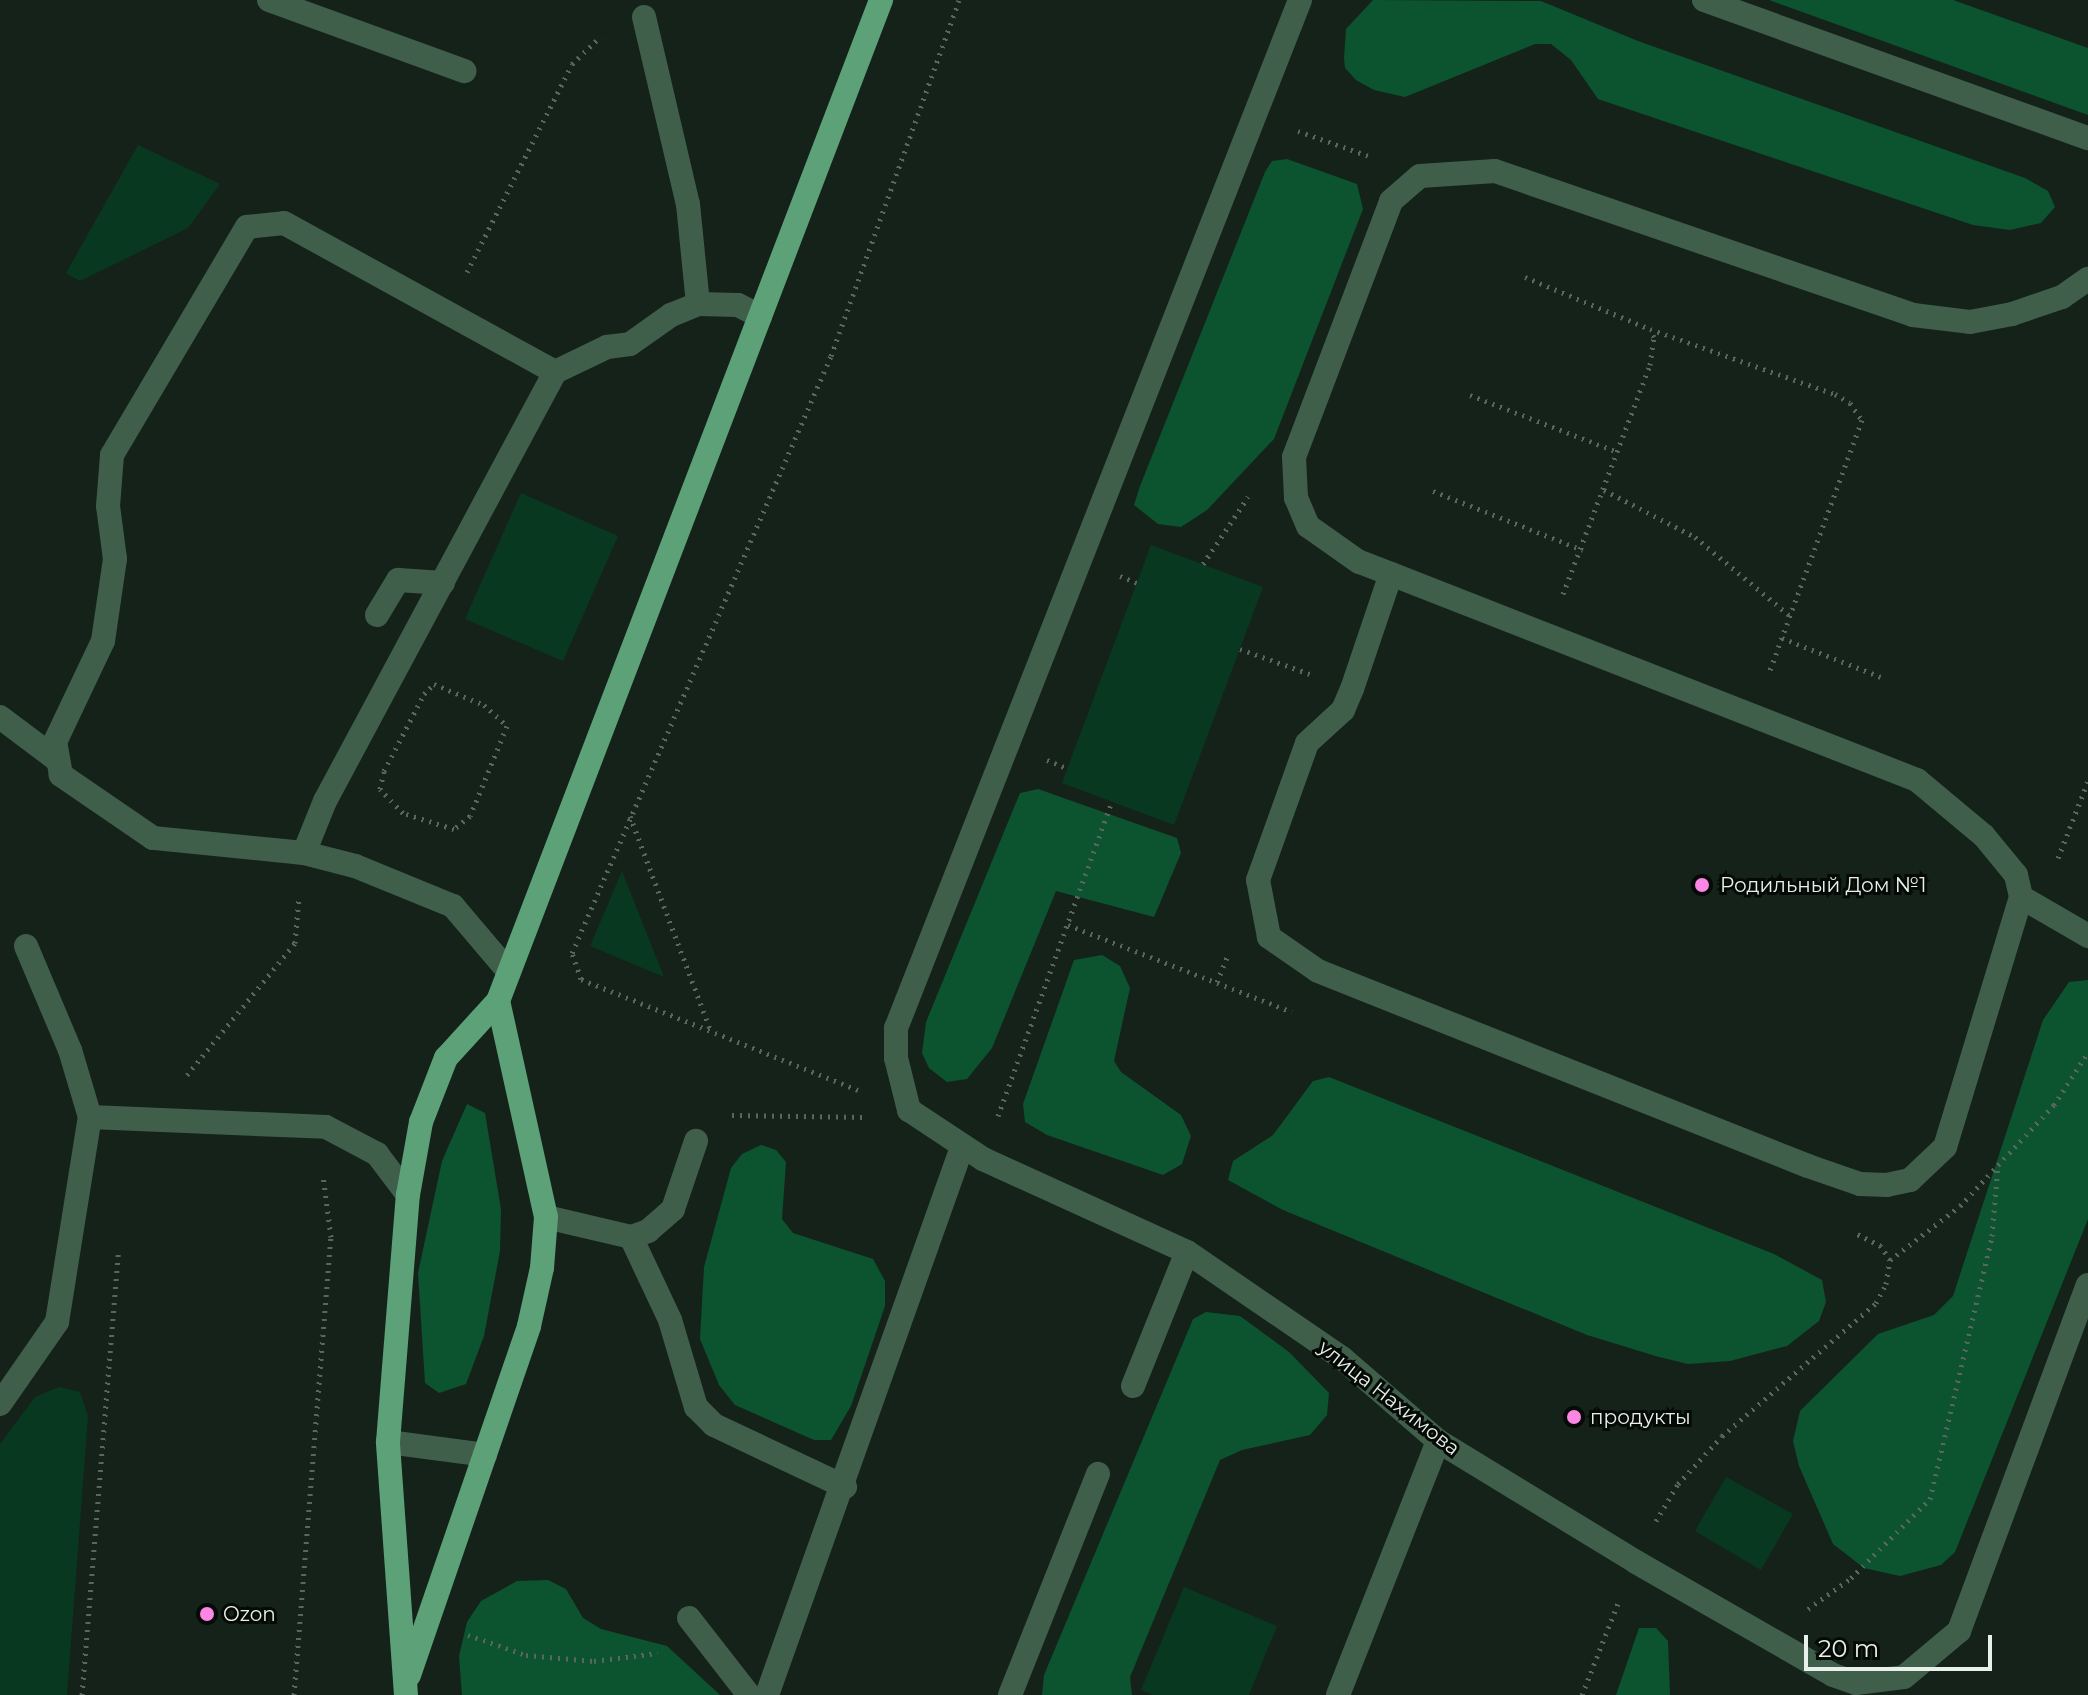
<!DOCTYPE html>
<html>
<head>
<meta charset="utf-8">
<style>
  body { margin:0 }
  #map { position:relative; width:2088px; height:1695px; overflow:hidden; background:#15221a; font-family:Montserrat,sans-serif }
  div>[style] { position:absolute }
  .green>* { inset:0; background:#093820 }
  .forest>* { inset:0; background:#0c5330 }
  .path>* { height:5px; margin-top:-2.5px; transform-origin:0; background:repeating-linear-gradient(90deg,#5b665f 0 2px,transparent 0 8px) }
  .minor>* { height:24px; margin:-12px; padding:0 12px; transform-origin:12px; border-radius:12px; background:#405f4b }
  .major>* { height:24px; margin:-12px; padding:0 12px; transform-origin:12px; border-radius:12px; background:#5ca177 }
  .dots>* { width:22px; height:22px; translate:-50% -50%; box-sizing:border-box; border:4px solid #050a07; border-radius:50% }
  span { translate:-50% -50%; white-space:nowrap; text-align:center; line-height:1.15; -webkit-text-stroke:6px #050a07; paint-order:stroke }
  .poi-label { font-size:20px; color:#e8f0ea }
  .left { translate:0 -50%; text-align:left }
  .street-label { font-size:20px; color:#e8f0ea }
  .scale { position:absolute; left:1804px; top:1635px; width:188px; height:36px; box-sizing:border-box; border:4px solid #e8f0ea; border-top:0; padding-left:10px; font-size:24px; line-height:28px; white-space:nowrap; color:#e8f0ea; -webkit-text-stroke:6px #050a07; paint-order:stroke }
</style>
</head>
<body>
<div id="map">
  <div class="green">
    <i style="clip-path:polygon(138px 145px,220px 184px,188px 228px,80px 281px,66px 273px)"></i>
    <i style="clip-path:polygon(521px 493px,618px 536px,563px 661px,465px 619px)"></i>
    <i style="clip-path:polygon(1151px 545px,1263px 587px,1174px 825px,1062px 783px)"></i>
    <i style="clip-path:polygon(622px 871px,664px 977px,590px 946px)"></i>
    <i style="clip-path:polygon(59px 1387px,80px 1392px,88px 1416px,67px 1695px,0 1695px,0 1444px,35px 1397px)"></i>
    <i style="clip-path:polygon(1726px 1477px,1793px 1514px,1761px 1570px,1695px 1531px)"></i>
    <i style="clip-path:polygon(1184px 1587px,1277px 1626px,1249px 1695px,1153px 1695px,1141px 1690px)"></i>
  </div>
  <div class="forest">
    <i style="clip-path:polygon(1373px 0,1541px 1px,1638px 41px,2025px 178px,2048px 191px,2055px 207px,2041px 223px,2010px 230px,1973px 225px,1598px 99px,1571px 60px,1551px 44px,1535px 44px,1405px 97px,1374px 90px,1356px 80px,1345px 68px,1344px 58px,1346px 29px)"></i>
    <i style="clip-path:polygon(1769px 0,1953px 0,2088px 48px,2088px 115px)"></i>
    <i style="clip-path:polygon(1287px 159px,1357px 184px,1363px 209px,1274px 439px,1207px 510px,1181px 527px,1158px 524px,1134px 505px,1140px 486px,1265px 172px,1272px 161px)"></i>
    <i style="clip-path:polygon(1038px 789px,1177px 838px,1181px 853px,1154px 917px,1056px 891px,992px 1048px,967px 1079px,947px 1082px,929px 1068px,922px 1053px,926px 1022px,1020px 793px)"></i>
    <i style="clip-path:polygon(1102px 955px,1120px 966px,1130px 988px,1114px 1061px,1121px 1072px,1181px 1115px,1191px 1136px,1182px 1164px,1163px 1175px,1047px 1135px,1025px 1122px,1023px 1104px,1074px 960px)"></i>
    <i style="clip-path:polygon(2088px 980px,2088px 1219px,1955px 1552px,1941px 1565px,1900px 1576px,1864px 1568px,1833px 1544px,1799px 1466px,1793px 1441px,1800px 1411px,1878px 1334px,1934px 1315px,1953px 1296px,2043px 1020px,2069px 982px)"></i>
    <i style="clip-path:polygon(1329px 1077px,1774px 1254px,1822px 1280px,1826px 1302px,1819px 1321px,1787px 1346px,1730px 1361px,1688px 1364px,1659px 1357px,1587px 1335px,1283px 1210px,1228px 1180px,1233px 1161px,1273px 1135px,1313px 1081px)"></i>
    <i style="clip-path:polygon(467px 1104px,485px 1113px,501px 1209px,500px 1251px,484px 1336px,466px 1384px,439px 1393px,425px 1383px,418px 1273px,442px 1161px)"></i>
    <i style="clip-path:polygon(761px 1145px,776px 1150px,786px 1162px,782px 1219px,793px 1233px,873px 1259px,885px 1281px,885px 1306px,851px 1406px,831px 1440px,814px 1440px,735px 1405px,719px 1385px,700px 1339px,704px 1267px,731px 1168px,742px 1154px)"></i>
    <i style="clip-path:polygon(1206px 1312px,1240px 1316px,1289px 1352px,1329px 1393px,1327px 1415px,1310px 1435px,1242px 1450px,1220px 1460px,1130px 1677px,1132px 1695px,1042px 1695px,1044px 1675px,1193px 1319px)"></i>
    <i style="clip-path:polygon(548px 1580px,566px 1589px,583px 1618px,601px 1629px,667px 1646px,720px 1695px,462px 1695px,459px 1656px,467px 1622px,481px 1601px,517px 1581px)"></i>
    <i style="clip-path:polygon(1639px 1628px,1656px 1628px,1668px 1641px,1670px 1695px,1616px 1695px)"></i>
  </div>
  <div class="path">
    <i style="left:1298px;top:131px;width:78px;rotate:19.4deg"></i>
    <i style="left:467px;top:272px;width:233px;rotate:-63.2deg"></i>
    <i style="left:572px;top:64px;width:40px;rotate:-44deg"></i>
    <i style="left:1525px;top:277px;width:135px;rotate:22.6deg"></i>
    <i style="left:1650px;top:329px;width:196px;rotate:19.4deg"></i>
    <i style="left:1835px;top:394px;width:17px;rotate:31deg"></i>
    <i style="left:1850px;top:403px;width:21px;rotate:55deg"></i>
    <i style="left:1862px;top:420px;width:270px;rotate:110.2deg"></i>
    <i style="left:1470px;top:395px;width:159px;rotate:21.1deg"></i>
    <i style="left:1604px;top:490px;width:102px;rotate:27.3deg"></i>
    <i style="left:1695px;top:537px;width:122px;rotate:39.7deg"></i>
    <i style="left:1433px;top:491px;width:161px;rotate:21.5deg"></i>
    <i style="left:1203px;top:564px;width:81px;rotate:-56.1deg"></i>
    <i style="left:1120px;top:576px;width:18px;rotate:22deg"></i>
    <i style="left:1563px;top:594px;width:245px;rotate:-69.2deg"></i>
    <i style="left:1650px;top:365px;width:28px;rotate:-82deg"></i>
    <i style="left:1654px;top:337px;width:8px;rotate:-120deg"></i>
    <i style="left:1782px;top:638px;width:106px;rotate:21.5deg"></i>
    <i style="left:1240px;top:649px;width:74px;rotate:19.7deg"></i>
    <i style="left:434px;top:684px;width:54px;rotate:22.8deg"></i>
    <i style="left:484px;top:705px;width:31px;rotate:42deg"></i>
    <i style="left:507px;top:726px;width:97px;rotate:112.3deg"></i>
    <i style="left:470px;top:816px;width:21px;rotate:141deg"></i>
    <i style="left:454px;top:829px;width:53px;rotate:-162.6deg"></i>
    <i style="left:403px;top:813px;width:33px;rotate:-134deg"></i>
    <i style="left:380px;top:789px;width:18px;rotate:-77deg"></i>
    <i style="left:384px;top:771px;width:87px;rotate:-62.5deg"></i>
    <i style="left:424px;top:694px;width:14px;rotate:-45deg"></i>
    <i style="left:1047px;top:760px;width:22px;rotate:22deg"></i>
    <i style="left:630px;top:816px;width:230px;rotate:69.4deg"></i>
    <i style="left:2058px;top:858px;width:83px;rotate:-68.7deg"></i>
    <i style="left:1068px;top:925px;width:240px;rotate:21.2deg"></i>
    <i style="left:1217px;top:982px;width:27px;rotate:-68deg"></i>
    <i style="left:187px;top:1075px;width:171px;rotate:-50.7deg"></i>
    <i style="left:295px;top:943px;width:47px;rotate:-85.1deg"></i>
    <i style="left:858px;top:1090px;width:298px;rotate:-158.2deg"></i>
    <i style="left:581px;top:979px;width:28px;rotate:-109deg"></i>
    <i style="left:572px;top:953px;width:651px;rotate:-66.55deg"></i>
    <i style="left:831px;top:356px;width:378px;rotate:-70.2deg"></i>
    <i style="left:732px;top:1115px;width:134px;rotate:0.9deg"></i>
    <i style="left:998px;top:1116px;width:335px;rotate:-70.1deg"></i>
    <i style="left:1890px;top:1260px;width:88px;rotate:-37.6deg"></i>
    <i style="left:1960px;top:1206px;width:138px;rotate:-47.1deg"></i>
    <i style="left:2054px;top:1105px;width:63px;rotate:-57.3deg"></i>
    <i style="left:1656px;top:1521px;width:43px;rotate:-59.3deg"></i>
    <i style="left:1678px;top:1484px;width:65px;rotate:-47.5deg"></i>
    <i style="left:1722px;top:1436px;width:203px;rotate:-40.8deg"></i>
    <i style="left:1876px;top:1303px;width:21px;rotate:-62deg"></i>
    <i style="left:1886px;top:1284px;width:24px;rotate:-81deg"></i>
    <i style="left:1890px;top:1260px;width:17px;rotate:-123deg"></i>
    <i style="left:1881px;top:1246px;width:31px;rotate:-153deg"></i>
    <i style="left:1808px;top:1609px;width:53px;rotate:-35.8deg"></i>
    <i style="left:1851px;top:1578px;width:112px;rotate:-45deg"></i>
    <i style="left:1930px;top:1499px;width:270px;rotate:-76.7deg"></i>
    <i style="left:1992px;top:1236px;width:71px;rotate:-85.2deg"></i>
    <i style="left:468px;top:1635px;width:61px;rotate:19deg"></i>
    <i style="left:526px;top:1655px;width:68px;rotate:5deg"></i>
    <i style="left:594px;top:1661px;width:64px;rotate:-7.1deg"></i>
    <i style="left:82px;top:1695px;width:443px;rotate:-85.3deg"></i>
    <i style="left:294px;top:1695px;width:459px;rotate:-85.4deg"></i>
    <i style="left:331px;top:1237px;width:63px;rotate:-97.4deg"></i>
    <i style="left:1582px;top:1695px;width:99px;rotate:-68.6deg"></i>
  </div>
  <div class="minor">
    <i style="left:269px;top:0;width:208px;rotate:20deg"></i>
    <i style="left:1300px;top:0;width:1105px;rotate:111.45deg"></i>
    <i style="left:896px;top:1028px;width:30px;rotate:90deg"></i>
    <i style="left:896px;top:1058px;width:54px;rotate:76deg"></i>
    <i style="left:909px;top:1110px;width:89px;rotate:33.5deg"></i>
    <i style="left:983px;top:1159px;width:224px;rotate:24.5deg"></i>
    <i style="left:1187px;top:1252px;width:188px;rotate:34.4deg"></i>
    <i style="left:1342px;top:1358px;width:127px;rotate:40.8deg"></i>
    <i style="left:1438px;top:1441px;width:232px;rotate:31.4deg"></i>
    <i style="left:1636px;top:1562px;width:227px;rotate:29.8deg"></i>
    <i style="left:1833px;top:1675px;width:24px;rotate:19deg"></i>
    <i style="left:1856px;top:1683px;width:48px;rotate:-7.1deg"></i>
    <i style="left:1904px;top:1677px;width:72px;rotate:-39.9deg"></i>
    <i style="left:1959px;top:1631px;width:369px;rotate:-69.6deg"></i>
    <i style="left:1704px;top:0;width:408px;rotate:19.8deg"></i>
    <i style="left:644px;top:17px;width:192px;rotate:76.8deg"></i>
    <i style="left:688px;top:204px;width:100px;rotate:84.3deg"></i>
    <i style="left:1391px;top:574px;width:34px;rotate:-159deg"></i>
    <i style="left:1359px;top:562px;width:62px;rotate:-144.8deg"></i>
    <i style="left:1308px;top:526px;width:30px;rotate:-113deg"></i>
    <i style="left:1296px;top:498px;width:41px;rotate:-92.8deg"></i>
    <i style="left:1294px;top:457px;width:274px;rotate:-69.2deg"></i>
    <i style="left:1391px;top:201px;width:38px;rotate:-41deg"></i>
    <i style="left:1420px;top:176px;width:75px;rotate:-3.8deg"></i>
    <i style="left:1495px;top:171px;width:442px;rotate:19deg"></i>
    <i style="left:1913px;top:315px;width:57px;rotate:7deg"></i>
    <i style="left:1970px;top:322px;width:43px;rotate:-10.8deg"></i>
    <i style="left:2012px;top:314px;width:53px;rotate:-18.8deg"></i>
    <i style="left:2062px;top:297px;width:32px;rotate:-35deg"></i>
    <i style="left:377px;top:615px;width:41px;rotate:-59deg"></i>
    <i style="left:398px;top:580px;width:45px;rotate:3.8deg"></i>
    <i style="left:0;top:717px;width:70px;rotate:36.9deg"></i>
    <i style="left:304px;top:853px;width:56px;rotate:-68deg"></i>
    <i style="left:325px;top:801px;width:487px;rotate:-61.8deg"></i>
    <i style="left:555px;top:372px;width:58px;rotate:-25.7deg"></i>
    <i style="left:607px;top:347px;width:23px;rotate:-7deg"></i>
    <i style="left:630px;top:344px;width:50px;rotate:-35.3deg"></i>
    <i style="left:671px;top:315px;width:29px;rotate:-22deg"></i>
    <i style="left:698px;top:304px;width:40px;rotate:1.4deg"></i>
    <i style="left:738px;top:305px;width:25px;rotate:27deg"></i>
    <i style="left:2021px;top:897px;width:261px;rotate:106.9deg"></i>
    <i style="left:1945px;top:1147px;width:48px;rotate:136.7deg"></i>
    <i style="left:1910px;top:1180px;width:24px;rotate:168deg"></i>
    <i style="left:1887px;top:1185px;width:27px;rotate:-178deg"></i>
    <i style="left:1860px;top:1184px;width:55px;rotate:-160.9deg"></i>
    <i style="left:1808px;top:1166px;width:527px;rotate:-158.3deg"></i>
    <i style="left:1318px;top:971px;width:60px;rotate:-145.2deg"></i>
    <i style="left:1269px;top:937px;width:58px;rotate:-100.9deg"></i>
    <i style="left:1258px;top:880px;width:145px;rotate:-70.3deg"></i>
    <i style="left:1307px;top:743px;width:49px;rotate:-42.5deg"></i>
    <i style="left:1343px;top:710px;width:23px;rotate:-67deg"></i>
    <i style="left:1352px;top:689px;width:121px;rotate:-71.3deg"></i>
    <i style="left:1391px;top:574px;width:565px;rotate:21.39deg"></i>
    <i style="left:1917px;top:780px;width:87px;rotate:39.9deg"></i>
    <i style="left:1984px;top:836px;width:50px;rotate:50.6deg"></i>
    <i style="left:2016px;top:875px;width:23px;rotate:77deg"></i>
    <i style="left:2021px;top:897px;width:78px;rotate:30.2deg"></i>
    <i style="left:26px;top:946px;width:113px;rotate:67.1deg"></i>
    <i style="left:70px;top:1050px;width:70px;rotate:73.4deg"></i>
    <i style="left:509px;top:972px;width:87px;rotate:-130.3deg"></i>
    <i style="left:453px;top:906px;width:106px;rotate:-157.8deg"></i>
    <i style="left:355px;top:866px;width:53px;rotate:-165.7deg"></i>
    <i style="left:304px;top:853px;width:152px;rotate:-174.3deg"></i>
    <i style="left:153px;top:838px;width:112px;rotate:-145.6deg"></i>
    <i style="left:61px;top:775px;width:34px;rotate:-100deg"></i>
    <i style="left:55px;top:742px;width:112px;rotate:-64.6deg"></i>
    <i style="left:103px;top:641px;width:83px;rotate:-81.7deg"></i>
    <i style="left:115px;top:559px;width:53px;rotate:-97.5deg"></i>
    <i style="left:108px;top:506px;width:51px;rotate:-85.5deg"></i>
    <i style="left:112px;top:455px;width:265px;rotate:-59.4deg"></i>
    <i style="left:247px;top:227px;width:37px;rotate:-6deg"></i>
    <i style="left:284px;top:223px;width:309px;rotate:28.8deg"></i>
    <i style="left:546px;top:1217px;width:87px;rotate:13.2deg"></i>
    <i style="left:631px;top:1237px;width:18px;rotate:-19deg"></i>
    <i style="left:648px;top:1231px;width:33px;rotate:-41deg"></i>
    <i style="left:673px;top:1209px;width:72px;rotate:-71.3deg"></i>
    <i style="left:631px;top:1237px;width:92px;rotate:64.8deg"></i>
    <i style="left:670px;top:1320px;width:91px;rotate:73.4deg"></i>
    <i style="left:696px;top:1407px;width:25px;rotate:45deg"></i>
    <i style="left:714px;top:1425px;width:145px;rotate:25.3deg"></i>
    <i style="left:1133px;top:1386px;width:144px;rotate:-68.1deg"></i>
    <i style="left:0;top:1404px;width:100px;rotate:-55.2deg"></i>
    <i style="left:57px;top:1322px;width:208px;rotate:-80.9deg"></i>
    <i style="left:90px;top:1117px;width:236px;rotate:2.4deg"></i>
    <i style="left:326px;top:1127px;width:58px;rotate:27.9deg"></i>
    <i style="left:377px;top:1154px;width:51px;rotate:52.9deg"></i>
    <i style="left:388px;top:1442px;width:98px;rotate:7.6deg"></i>
    <i style="left:689px;top:1618px;width:98px;rotate:52.1deg"></i>
    <i style="left:767px;top:1695px;width:582px;rotate:-70.41deg"></i>
    <i style="left:1010px;top:1695px;width:238px;rotate:-68.3deg"></i>
    <i style="left:1338px;top:1695px;width:273px;rotate:-68.5deg"></i>
  </div>
  <div class="major">
    <i style="left:409px;top:1675px;width:369px;rotate:-71deg"></i>
    <i style="left:529px;top:1326px;width:59px;rotate:-77.4deg"></i>
    <i style="left:542px;top:1268px;width:51px;rotate:-85.5deg"></i>
    <i style="left:546px;top:1217px;width:221px;rotate:-102.5deg"></i>
    <i style="left:406px;top:1695px;width:254px;rotate:-94.1deg"></i>
    <i style="left:388px;top:1442px;width:248px;rotate:-85.4deg"></i>
    <i style="left:408px;top:1195px;width:74px;rotate:-79.9deg"></i>
    <i style="left:421px;top:1122px;width:69px;rotate:-68.7deg"></i>
    <i style="left:446px;top:1058px;width:77px;rotate:-47.6deg"></i>
    <i style="left:498px;top:1001px;width:1072px;rotate:-69.06deg"></i>
  </div>
  <div class="dots">
    <i style="left:1702px;top:885px;background:#fc86e3"></i>
    <i style="left:1574px;top:1417px;background:#fc86e3"></i>
    <i style="left:207px;top:1614px;background:#fc86e3"></i>
  </div>
  <div class="poi-label">
    <span class="left" style="left:1720px;top:885px">Родильный Дом №1</span>
    <span class="left" style="left:1590px;top:1417px">продукты</span>
    <span class="left" style="left:223px;top:1614px">Ozon</span>
  </div>
  <div class="street-label">
    <span style="left:1389px;top:1398px;rotate:38deg">улица Нахимова</span>
  </div>
  <div class="scale">20 m</div>
</div>
</body>
</html>
